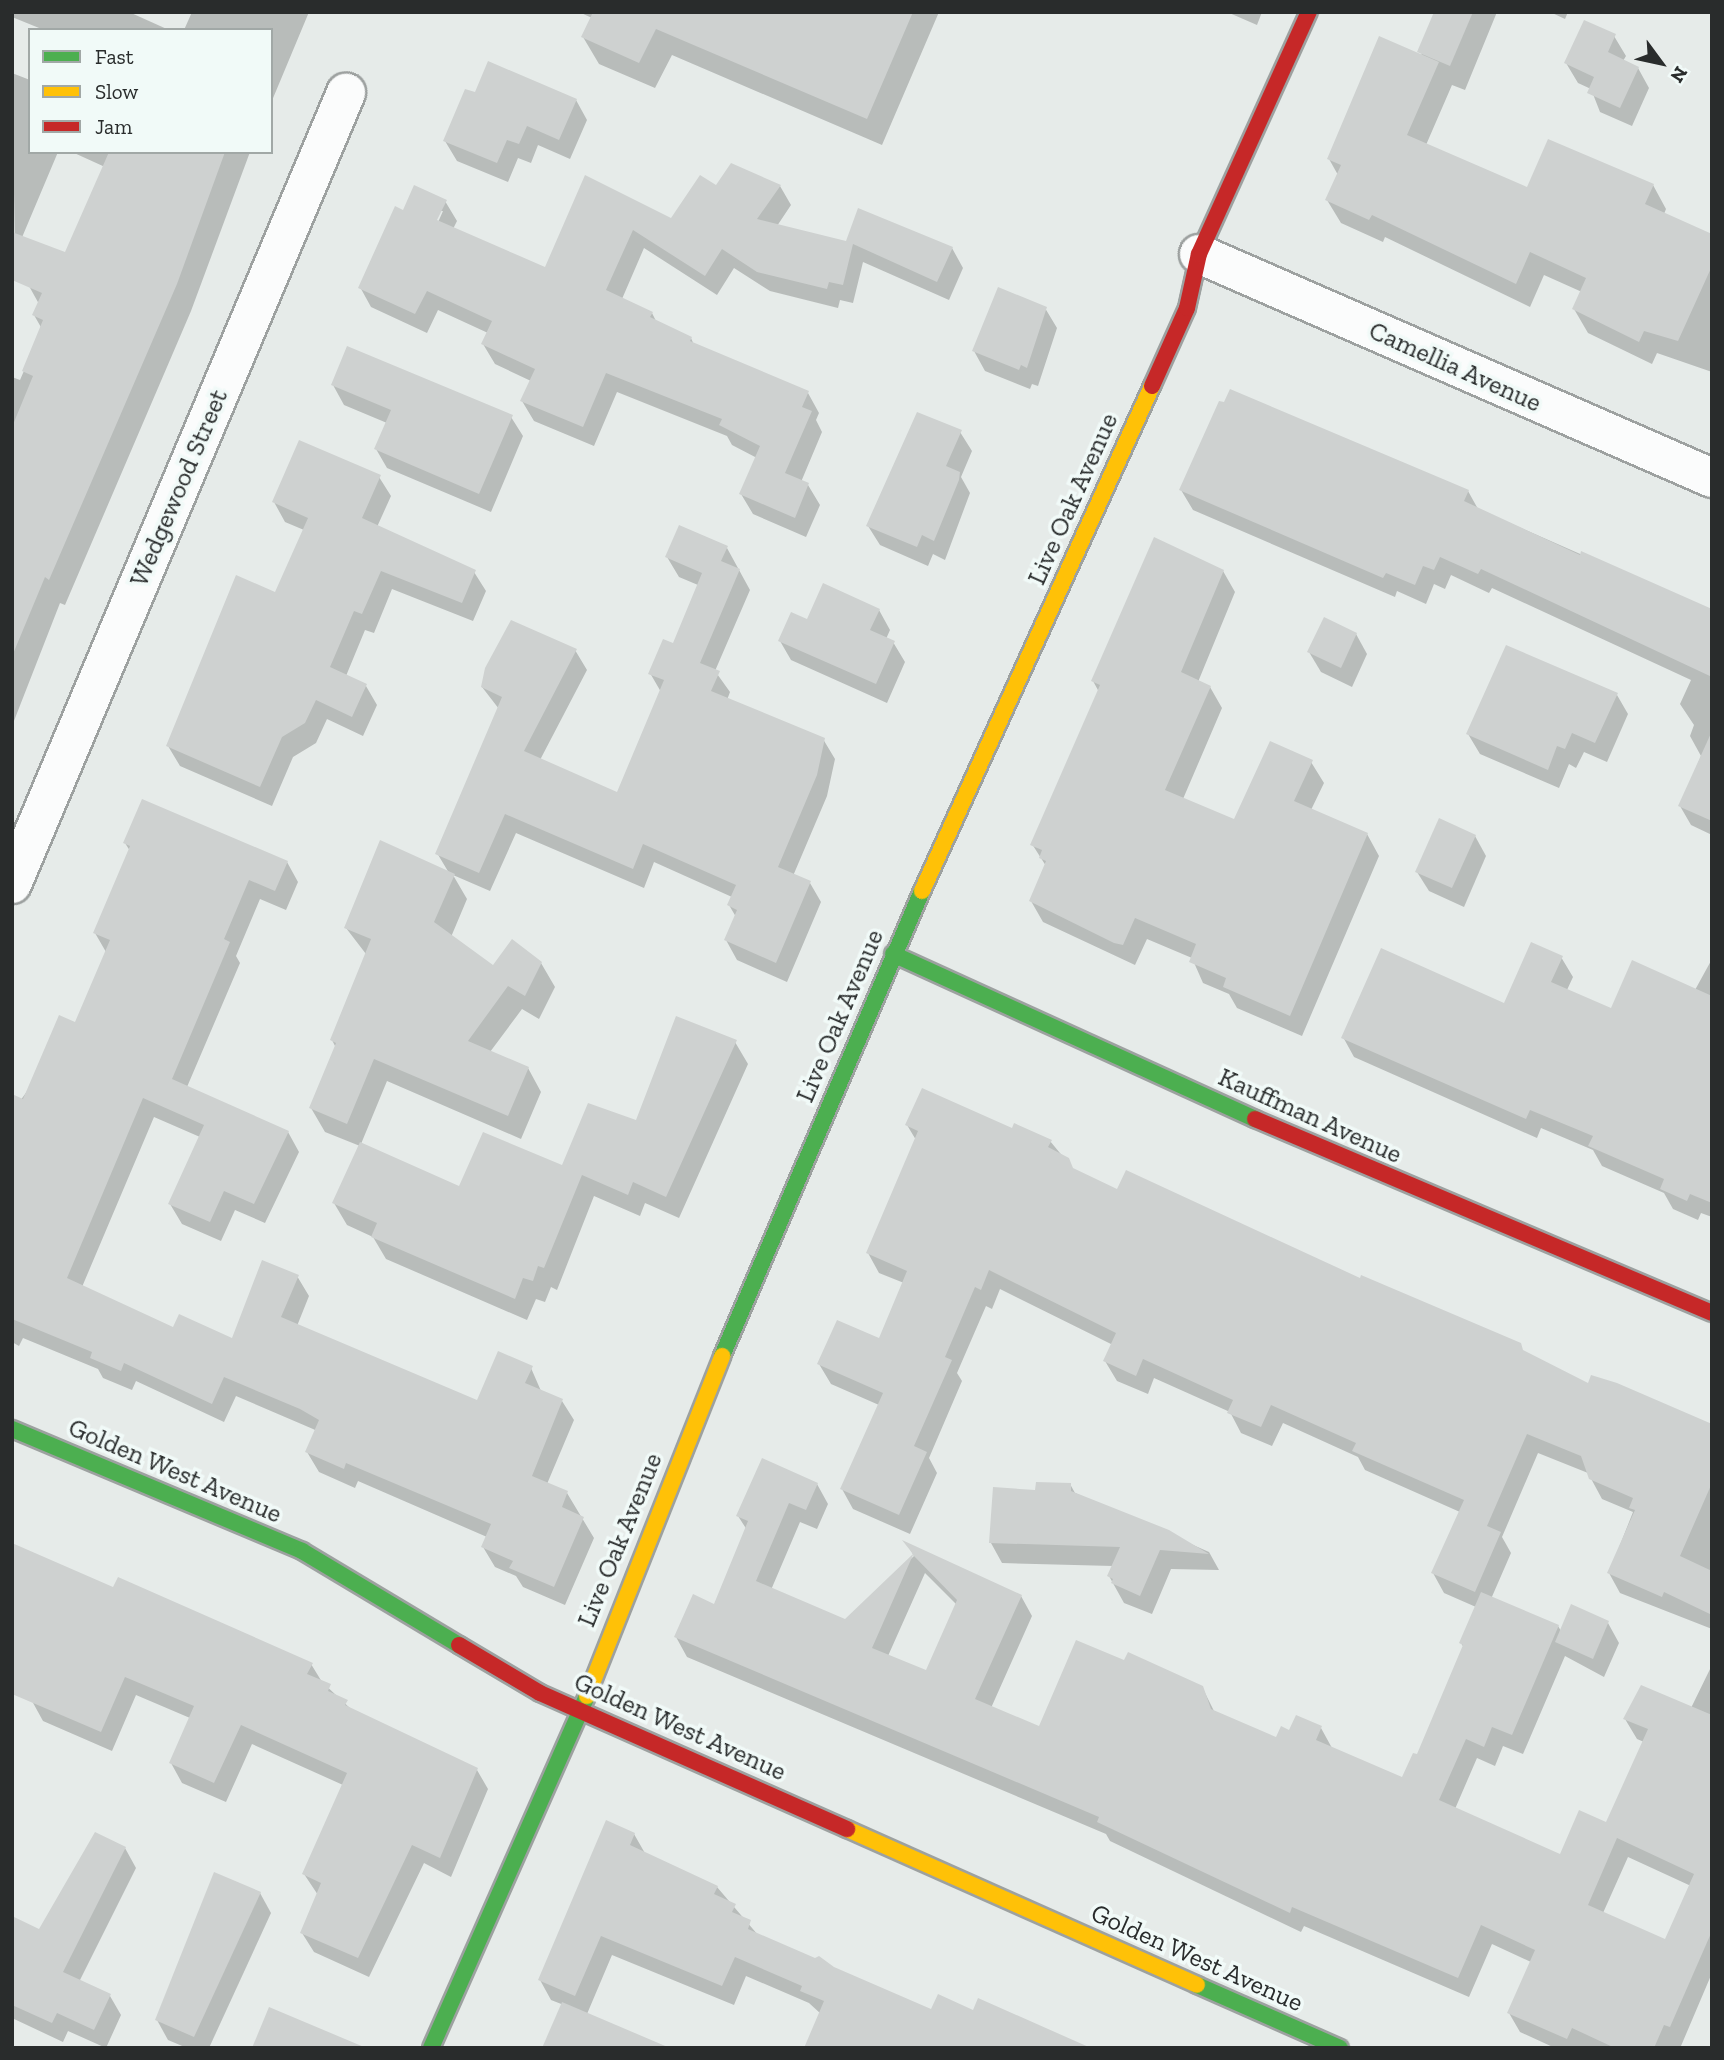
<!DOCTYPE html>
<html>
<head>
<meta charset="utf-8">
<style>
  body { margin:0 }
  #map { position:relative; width:1724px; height:2060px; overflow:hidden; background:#e6ebe9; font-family:"Zilla Slab",serif }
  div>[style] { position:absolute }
  .shadow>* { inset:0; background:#0003 }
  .building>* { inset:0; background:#ced1d0 }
  .roads { filter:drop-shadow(2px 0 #9da1a0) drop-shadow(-2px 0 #9da1a0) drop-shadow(0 2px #9da1a0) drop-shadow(0 -2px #9da1a0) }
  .street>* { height:38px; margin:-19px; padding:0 19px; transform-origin:19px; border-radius:19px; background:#fbfcfc }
  .fast>* { height:16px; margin:-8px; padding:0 8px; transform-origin:8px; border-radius:8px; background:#4caf50 }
  .slow>* { height:16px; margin:-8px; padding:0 8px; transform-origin:8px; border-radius:8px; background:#ffc107 }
  .jam>* { height:16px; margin:-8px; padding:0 8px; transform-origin:8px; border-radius:8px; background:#c62828 }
  span { translate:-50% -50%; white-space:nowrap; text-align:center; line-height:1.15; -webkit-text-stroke:7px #f1faf8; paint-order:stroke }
  .street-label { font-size:26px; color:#292c2c }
  .frame { position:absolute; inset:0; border:14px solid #292c2c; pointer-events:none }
  .legend { position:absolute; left:28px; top:28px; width:245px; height:126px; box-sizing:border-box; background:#f1faf8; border:2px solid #a1a8a6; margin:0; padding:9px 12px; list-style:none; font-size:21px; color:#292c2c }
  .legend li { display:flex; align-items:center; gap:14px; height:35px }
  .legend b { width:35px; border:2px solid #a1a8a6 }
  .north { position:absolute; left:1626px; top:28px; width:70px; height:70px; -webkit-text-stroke:5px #f1faf8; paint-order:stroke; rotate:123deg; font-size:19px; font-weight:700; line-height:28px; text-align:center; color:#292c2c }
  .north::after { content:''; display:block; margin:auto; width:24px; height:32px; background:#292c2c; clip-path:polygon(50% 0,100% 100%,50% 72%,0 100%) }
</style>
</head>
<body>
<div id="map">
  <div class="shadow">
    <i style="clip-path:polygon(12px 12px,129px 12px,169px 30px,44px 30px,12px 17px)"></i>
    <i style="clip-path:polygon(192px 12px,309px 12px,271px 103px,271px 30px,184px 30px)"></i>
    <i style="clip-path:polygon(579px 12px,939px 12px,882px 145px,672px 55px,655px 88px,599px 64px,583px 37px,592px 18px)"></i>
    <i style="clip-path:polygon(1227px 12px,1262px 12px,1257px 25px)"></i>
    <i style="clip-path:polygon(1435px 12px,1497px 12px,1465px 90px,1452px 85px,1426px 145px,1528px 190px,1653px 185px,1666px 209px,1664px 214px,1712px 236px,1712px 372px,1657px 353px,1652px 364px,1588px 333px,1574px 309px,1582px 292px,1544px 275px,1530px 307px,1385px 237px,1383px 242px,1341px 223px,1327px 200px,1338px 175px,1329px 159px,1421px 56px)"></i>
    <i style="clip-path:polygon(1550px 12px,1568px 12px,1565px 19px)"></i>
    <i style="clip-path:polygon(1614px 36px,1626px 56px,1623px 61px,1638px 68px,1649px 88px,1632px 126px,1600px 112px,1591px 89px,1578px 83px,1566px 63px)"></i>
    <i style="clip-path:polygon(12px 73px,30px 80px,30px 152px,58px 152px,15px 254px)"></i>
    <i style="clip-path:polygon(476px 95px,576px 100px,587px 120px,570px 159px,538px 145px,531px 163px,518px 158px,508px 182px,457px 161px,445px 141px)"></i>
    <i style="clip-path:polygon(72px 152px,250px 152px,191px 311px,65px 605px,60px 603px,12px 726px,12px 377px,20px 380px,42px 329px,34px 315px,39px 304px,29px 286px,66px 254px,105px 167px)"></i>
    <i style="clip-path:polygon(evenodd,586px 177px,672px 220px,717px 188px,780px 186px,791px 205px,777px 226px,848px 243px,952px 248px,963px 268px,949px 300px,863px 262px,853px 303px,840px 300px,838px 308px,770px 291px,734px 268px,717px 295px,644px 248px,622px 299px,652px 313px,657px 323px,691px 338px,694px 345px,808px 393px,819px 413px,816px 420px,822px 432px,801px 482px,808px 485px,820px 505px,806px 537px,753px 514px,741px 494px,757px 458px,732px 445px,727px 436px,617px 392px,594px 446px,534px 421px,522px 401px,531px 381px,495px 364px,483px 344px,488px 333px,438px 310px,427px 333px,371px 307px,360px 287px,404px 212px,445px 201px,457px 221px,453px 229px,546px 269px,586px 177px,440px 211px,443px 211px,435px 229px,432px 227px,440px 211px)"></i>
    <i style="clip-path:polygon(1045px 308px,1057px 328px,1038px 386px,1032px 384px,1030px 389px,985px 371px,974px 351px)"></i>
    <i style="clip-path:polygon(333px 385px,511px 417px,523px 436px,491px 512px,387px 468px,376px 449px,387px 423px,344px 405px)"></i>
    <i style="clip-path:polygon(960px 432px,972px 451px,961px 477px,970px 493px,945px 560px,933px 554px,928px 566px,880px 545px,868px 526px)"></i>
    <i style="clip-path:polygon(379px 477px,391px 496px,377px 527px,474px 572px,486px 591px,473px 621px,392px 589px,374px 633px,365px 630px,346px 676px,366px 686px,377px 705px,363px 736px,327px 719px,316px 743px,293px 757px,272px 806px,180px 766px,168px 746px,276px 595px,304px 530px,285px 522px,274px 502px)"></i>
    <i style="clip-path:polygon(1181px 490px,1468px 491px,1478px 509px,1712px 612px,1712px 835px,1691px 825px,1680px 806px,1701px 756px,1690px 736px,1694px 725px,1680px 704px,1691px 680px,1492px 588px,1489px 593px,1451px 575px,1445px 589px,1434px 584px,1426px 604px,1397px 591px,1395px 597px,1193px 510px)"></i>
    <i style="clip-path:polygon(727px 548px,750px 590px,715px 671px,730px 692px,727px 700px,823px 739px,835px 759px,827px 796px,793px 876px,810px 883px,821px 902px,787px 982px,737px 960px,726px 940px,736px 917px,729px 905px,732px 897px,654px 862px,644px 888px,516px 833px,490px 891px,453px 875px,467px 899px,451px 937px,493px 968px,541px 963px,555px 987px,539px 1019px,522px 1009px,490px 1052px,528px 1068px,541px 1092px,521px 1139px,387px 1081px,361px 1144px,459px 1188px,563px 1168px,637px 1122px,735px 1042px,748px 1064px,679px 1218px,645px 1203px,640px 1216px,594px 1196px,557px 1290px,551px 1287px,545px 1302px,536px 1299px,527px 1320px,386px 1259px,373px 1237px,347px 1225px,334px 1203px,360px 1146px,325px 1132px,311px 1108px,336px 1048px,332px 1040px,366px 954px,346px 928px,449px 873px,437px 853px,499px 709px,482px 687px,575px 650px,587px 670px,540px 760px,618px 794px,661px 692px,650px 673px,674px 646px,698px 585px,679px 577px,667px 557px)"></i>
    <i style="clip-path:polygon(1223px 571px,1235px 592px,1198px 682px,1210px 687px,1222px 708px,1183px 799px,1235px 821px,1311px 762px,1324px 783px,1311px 810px,1367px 834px,1379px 856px,1302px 1036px,1237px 1008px,1229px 994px,1203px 983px,1192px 958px,1147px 939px,1135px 965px,1043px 922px,1031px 901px,1046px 866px,1032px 844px,1099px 692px,1093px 681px)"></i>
    <i style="clip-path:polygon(879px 610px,890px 630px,886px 639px,893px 642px,905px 662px,887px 703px,791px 660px,780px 641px,808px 622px)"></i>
    <i style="clip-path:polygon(1356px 634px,1367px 654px,1352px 687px,1321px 672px,1309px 652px)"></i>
    <i style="clip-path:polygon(1617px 695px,1628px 714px,1607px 762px,1584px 752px,1576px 768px,1569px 764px,1559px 788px,1480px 754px,1468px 734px)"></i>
    <i style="clip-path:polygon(1475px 836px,1486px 856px,1464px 907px,1429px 891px,1417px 872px)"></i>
    <i style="clip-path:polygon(125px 843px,287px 862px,298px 882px,286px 910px,260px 899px,236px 956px,240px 963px,187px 1087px,288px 1132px,299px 1152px,265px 1223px,235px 1210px,221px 1241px,182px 1224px,170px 1204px,200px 1137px,154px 1117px,82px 1287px,174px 1329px,233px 1340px,297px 1276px,309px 1296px,297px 1326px,478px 1402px,531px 1368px,541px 1391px,562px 1401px,574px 1420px,547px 1484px,567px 1493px,594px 1538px,565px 1605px,523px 1587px,516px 1576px,495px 1567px,483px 1547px,487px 1537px,358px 1481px,355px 1488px,319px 1472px,307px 1452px,317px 1431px,313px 1429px,236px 1396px,224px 1422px,136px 1381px,132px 1390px,103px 1378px,98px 1369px,23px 1338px,19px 1346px,12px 1342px,12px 1112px,76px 1024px,106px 952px,95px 933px,130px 851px)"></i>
    <i style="clip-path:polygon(1561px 957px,1573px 977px,1567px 990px,1611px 1010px,1695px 990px,1712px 959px,1712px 1217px,1701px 1213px,1698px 1220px,1673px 1209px,1664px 1193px,1602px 1166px,1593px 1150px,1541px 1128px,1537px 1138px,1354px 1057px,1343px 1037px,1505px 1005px)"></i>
    <i style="clip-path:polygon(evenodd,907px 1125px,1013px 1130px,1050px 1141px,1074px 1170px,1118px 1191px,1524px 1353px,1589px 1385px,1712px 1426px,1712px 1629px,1620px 1593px,1609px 1573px,1633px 1512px,1602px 1499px,1588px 1473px,1538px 1453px,1502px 1537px,1511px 1553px,1491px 1599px,1558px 1626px,1561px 1631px,1608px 1623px,1619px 1643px,1604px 1677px,1565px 1656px,1523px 1754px,1503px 1746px,1495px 1766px,1477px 1758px,1455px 1809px,1560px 1856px,1606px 1825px,1644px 1742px,1637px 1739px,1625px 1719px,1691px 1708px,1712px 1665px,1712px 1973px,1681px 2046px,1555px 2048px,1520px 2032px,1509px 2013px,1531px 1962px,1492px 1944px,1469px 1997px,1304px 1926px,1301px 1932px,1110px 1841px,1106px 1834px,687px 1657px,676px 1637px,714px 1606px,747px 1530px,738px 1516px,817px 1484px,828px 1504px,817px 1529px,800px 1522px,771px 1590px,845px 1621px,914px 1556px,907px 1544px,1021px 1596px,1032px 1616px,991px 1708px,1040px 1728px,1125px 1663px,1202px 1687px,1215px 1713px,1277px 1739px,1290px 1732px,1321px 1728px,1332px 1748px,1403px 1780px,1418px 1757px,1464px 1648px,1461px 1643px,1476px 1607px,1444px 1593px,1433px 1573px,1460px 1512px,1365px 1470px,1358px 1457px,1283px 1423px,1272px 1446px,1241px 1433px,1230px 1412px,1154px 1378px,1148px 1394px,1117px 1381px,1105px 1361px,1113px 1345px,1000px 1289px,992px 1309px,986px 1306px,957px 1373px,962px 1381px,929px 1458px,937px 1473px,910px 1534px,853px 1509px,842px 1489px,879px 1405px,831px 1384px,819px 1364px,879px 1340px,904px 1283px,879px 1273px,868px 1253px,916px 1140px,907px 1125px,925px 1573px,957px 1605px,926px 1673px,888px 1656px,925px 1573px,907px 1125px,1628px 1857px,1691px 1886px,1666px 1941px,1603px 1913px,1628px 1857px)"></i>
    <i style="clip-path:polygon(1070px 1484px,1075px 1493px,1209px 1552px,1219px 1570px,1171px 1569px,1152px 1614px,1124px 1603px,1109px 1576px,1113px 1566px,1002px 1563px,991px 1543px,1037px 1492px)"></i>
    <i style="clip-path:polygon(114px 1589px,311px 1664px,322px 1682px,352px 1710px,477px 1770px,488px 1789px,451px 1877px,424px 1863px,369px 1977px,314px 1952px,302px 1933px,318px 1895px,304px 1874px,343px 1785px,252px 1744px,226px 1802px,182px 1783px,171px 1763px,190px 1718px,136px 1695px,112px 1751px,43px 1721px,32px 1701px)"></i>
    <i style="clip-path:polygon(634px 1834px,646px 1855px,717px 1887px,758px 1935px,932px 2011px,974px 2012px,1088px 2048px,821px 2014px,809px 2003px,746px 1976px,734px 2005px,612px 1955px,587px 2014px,551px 2000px,540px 1980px)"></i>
    <i style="clip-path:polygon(125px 1848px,136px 1868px,79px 1982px,110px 1996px,121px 2015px,106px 2048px,68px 2031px,63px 2042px,12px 2018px,12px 1918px,40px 1931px)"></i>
    <i style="clip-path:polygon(260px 1893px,271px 1913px,209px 2048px,187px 2048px,168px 2040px,157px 2020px)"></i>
  </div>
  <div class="building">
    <i style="clip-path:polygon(593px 12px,913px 12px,867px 119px,656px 29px,639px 63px,581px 37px)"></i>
    <i style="clip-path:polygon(1434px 12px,1473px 12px,1450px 66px,1417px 52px)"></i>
    <i style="clip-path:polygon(1584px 20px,1616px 34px,1608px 52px,1639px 67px,1620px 108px,1587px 93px,1594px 77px,1564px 63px)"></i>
    <i style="clip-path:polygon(1379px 36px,1439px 62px,1407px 135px,1527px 187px,1548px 139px,1654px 184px,1645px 204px,1712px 234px,1712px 266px,1678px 341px,1644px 331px,1639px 342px,1572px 309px,1586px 278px,1530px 252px,1516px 284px,1372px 215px,1369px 220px,1325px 200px,1341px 165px,1327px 159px)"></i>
    <i style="clip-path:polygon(488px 61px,577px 99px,559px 140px,527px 126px,519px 144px,507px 140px,497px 163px,443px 141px,465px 89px,475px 92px)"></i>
    <i style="clip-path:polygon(109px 152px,225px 152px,177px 284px,49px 580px,45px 577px,13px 654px,12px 427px,33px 376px,22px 371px,43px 320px,32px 315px,42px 293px,12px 280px,12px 232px,65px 252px)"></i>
    <i style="clip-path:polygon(731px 163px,781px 185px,757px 219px,846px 241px,858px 208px,953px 247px,937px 282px,853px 244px,843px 285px,829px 282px,827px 289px,757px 272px,722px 249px,705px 276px,633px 230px,606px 290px,653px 312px,650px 317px,692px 337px,690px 341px,809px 391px,802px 407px,812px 411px,785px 473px,809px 483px,795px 518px,739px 494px,760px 446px,719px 425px,722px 419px,606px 373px,583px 427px,520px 401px,535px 369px,481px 344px,492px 321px,427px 291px,415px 314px,358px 288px,395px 206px,403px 210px,414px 185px,447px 200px,437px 220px,545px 267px,585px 175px,671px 218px,700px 175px,716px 185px)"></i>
    <i style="clip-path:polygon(998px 287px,1047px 307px,1027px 368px,1021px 365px,1019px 370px,972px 351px)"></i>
    <i style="clip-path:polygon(347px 346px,513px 415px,479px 494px,374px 449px,391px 410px,331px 385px)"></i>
    <i style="clip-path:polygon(1230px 389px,1469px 490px,1464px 501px,1580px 555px,1581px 551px,1712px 609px,1712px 677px,1481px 569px,1478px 574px,1440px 557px,1434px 570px,1423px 566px,1415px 585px,1386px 573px,1383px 578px,1179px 490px,1219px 401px,1224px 402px)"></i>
    <i style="clip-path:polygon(917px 412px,962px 430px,946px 466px,960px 472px,959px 480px,934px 541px,922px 535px,917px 547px,866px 526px)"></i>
    <i style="clip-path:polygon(299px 440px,381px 475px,362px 518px,476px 570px,462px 603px,381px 571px,362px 614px,354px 611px,330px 667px,367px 684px,352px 717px,316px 700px,305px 723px,282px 737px,260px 787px,166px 746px,236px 575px,275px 592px,308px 518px,272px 502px)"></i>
    <i style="clip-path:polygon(679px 525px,728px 546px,721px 561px,740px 569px,700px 663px,720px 671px,711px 691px,825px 738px,817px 775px,778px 867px,811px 881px,776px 963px,724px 940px,737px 910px,727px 905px,736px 885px,643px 844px,633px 869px,505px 814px,479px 873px,435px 854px,502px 697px,481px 687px,485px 668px,511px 620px,577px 649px,524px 751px,617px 792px,664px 680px,648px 674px,663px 639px,673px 643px,702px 573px,665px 557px)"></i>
    <i style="clip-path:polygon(1154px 537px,1224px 570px,1181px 672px,1211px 686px,1165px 790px,1234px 819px,1270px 741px,1313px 760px,1294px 801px,1368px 833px,1290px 1016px,1223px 987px,1226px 978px,1189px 962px,1196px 944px,1135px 918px,1123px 945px,1114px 943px,1029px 901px,1046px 861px,1039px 858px,1042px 850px,1030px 845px,1100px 685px,1091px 681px)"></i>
    <i style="clip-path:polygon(823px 583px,880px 609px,870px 630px,895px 641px,876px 684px,778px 641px,791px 612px,807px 619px)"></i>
    <i style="clip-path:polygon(1324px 617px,1357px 633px,1341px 668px,1307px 652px)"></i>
    <i style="clip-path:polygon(1506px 645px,1618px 693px,1595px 743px,1572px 733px,1565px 749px,1557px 746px,1548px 770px,1466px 734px)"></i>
    <i style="clip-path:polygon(1712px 731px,1712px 821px,1678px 806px)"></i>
    <i style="clip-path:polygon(142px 799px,288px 861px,275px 891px,249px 880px,224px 939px,230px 942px,172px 1079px,289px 1131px,254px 1204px,224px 1191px,210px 1222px,168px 1204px,204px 1125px,143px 1098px,67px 1278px,173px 1327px,179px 1314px,232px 1338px,262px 1260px,299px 1275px,281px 1317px,477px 1400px,498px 1351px,533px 1366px,525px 1383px,563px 1399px,532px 1476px,568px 1491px,562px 1507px,584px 1517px,554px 1587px,509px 1568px,513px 1561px,481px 1547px,491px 1524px,346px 1463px,344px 1469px,305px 1452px,319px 1420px,300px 1409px,224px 1377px,212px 1404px,124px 1363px,121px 1371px,90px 1358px,92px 1352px,12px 1319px,12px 1094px,23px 1099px,59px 1015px,75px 1022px,110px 940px,93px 933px,130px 846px,123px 843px)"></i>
    <i style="clip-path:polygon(1439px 818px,1476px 835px,1452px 888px,1415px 872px)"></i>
    <i style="clip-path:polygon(380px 840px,455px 874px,434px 922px,493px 965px,512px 939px,542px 962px,525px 996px,508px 986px,468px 1041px,529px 1067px,508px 1116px,374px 1059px,347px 1124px,309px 1108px,336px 1043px,330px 1040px,371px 939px,344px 928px)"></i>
    <i style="clip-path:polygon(1531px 942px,1563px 956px,1551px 982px,1611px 1008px,1632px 960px,1712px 996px,1712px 1203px,1690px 1194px,1687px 1201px,1660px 1189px,1664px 1179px,1588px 1146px,1593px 1136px,1530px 1110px,1526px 1119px,1341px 1038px,1381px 948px,1504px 1003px)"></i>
    <i style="clip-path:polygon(676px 1016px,737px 1040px,666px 1197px,633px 1182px,628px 1195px,582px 1175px,544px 1268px,538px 1266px,533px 1281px,523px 1278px,515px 1299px,371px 1237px,377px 1223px,332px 1203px,360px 1142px,459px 1186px,483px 1132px,562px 1165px,588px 1103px,636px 1120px)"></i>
    <i style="clip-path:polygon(922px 1088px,1012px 1128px,1014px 1123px,1052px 1140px,1048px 1147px,1069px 1158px,1073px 1168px,1117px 1189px,1126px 1170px,1360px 1278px,1361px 1275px,1521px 1343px,1523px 1350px,1588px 1383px,1591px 1375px,1617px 1383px,1712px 1424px,1712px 1483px,1680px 1556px,1712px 1571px,1712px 1615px,1664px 1592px,1662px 1597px,1607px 1573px,1635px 1510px,1629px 1508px,1633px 1498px,1589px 1479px,1581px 1456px,1527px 1434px,1487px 1526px,1501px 1532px,1475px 1592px,1431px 1573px,1464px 1500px,1352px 1451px,1356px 1443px,1271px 1405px,1261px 1427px,1227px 1413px,1233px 1400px,1143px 1359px,1136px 1376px,1103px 1361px,1116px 1333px,989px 1270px,981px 1290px,975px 1287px,945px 1357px,952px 1360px,914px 1446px,927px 1452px,899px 1515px,840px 1489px,883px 1393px,817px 1364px,837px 1320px,879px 1338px,907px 1271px,866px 1253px,918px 1131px,905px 1125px)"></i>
    <i style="clip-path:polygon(evenodd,762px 1458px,818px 1483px,806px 1510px,789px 1503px,756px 1581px,845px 1619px,913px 1554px,902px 1540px,1022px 1595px,975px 1699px,1039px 1726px,1076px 1640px,1124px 1660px,1128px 1652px,1203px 1686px,1211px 1709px,1276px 1737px,1281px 1726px,1289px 1730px,1296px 1715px,1322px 1726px,1316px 1740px,1402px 1777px,1413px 1753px,1417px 1754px,1463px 1645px,1459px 1643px,1481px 1592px,1559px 1625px,1512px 1735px,1492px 1727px,1484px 1747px,1466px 1739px,1439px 1800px,1560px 1854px,1579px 1810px,1606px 1822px,1648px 1729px,1623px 1719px,1641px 1685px,1712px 1715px,1712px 1931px,1670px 2027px,1664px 2025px,1654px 2048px,1615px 2048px,1572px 2028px,1567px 2039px,1507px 2013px,1535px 1950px,1481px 1925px,1458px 1978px,1292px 1907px,1290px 1913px,1097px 1822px,1099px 1817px,674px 1637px,693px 1594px,714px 1604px,748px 1521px,736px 1516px,762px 1458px,913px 1555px,957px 1600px,926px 1670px,872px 1648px,913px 1555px,762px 1458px,1617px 1838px,1694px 1874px,1665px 1939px,1588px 1905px,1617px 1838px)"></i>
    <i style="clip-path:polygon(1036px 1482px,1071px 1483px,1071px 1491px,1169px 1530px,1209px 1554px,1160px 1550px,1140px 1596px,1111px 1583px,1113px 1579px,1107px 1576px,1120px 1547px,989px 1543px,993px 1487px,1035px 1490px)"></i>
    <i style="clip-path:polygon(12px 1543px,113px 1587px,118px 1577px,313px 1663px,307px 1674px,331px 1684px,328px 1691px,348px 1700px,345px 1705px,478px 1768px,440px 1858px,412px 1845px,358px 1958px,300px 1933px,321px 1883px,302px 1874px,347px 1773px,241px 1725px,214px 1783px,169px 1763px,194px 1706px,125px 1677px,101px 1732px,12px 1694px)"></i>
    <i style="clip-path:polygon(1571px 1604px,1609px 1621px,1593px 1659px,1555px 1642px)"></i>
    <i style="clip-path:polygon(606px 1820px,635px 1833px,630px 1845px,718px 1886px,714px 1894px,736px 1904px,732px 1912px,751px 1920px,748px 1929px,815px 1958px,819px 1956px,834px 1967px,931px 2009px,938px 1994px,973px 2010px,978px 1998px,1091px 2048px,804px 2048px,824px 2001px,800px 1991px,802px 1986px,735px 1957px,722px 1986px,601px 1936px,575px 1996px,538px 1980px)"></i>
    <i style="clip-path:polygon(95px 1832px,126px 1847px,63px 1972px,111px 1994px,94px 2030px,57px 2013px,52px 2023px,12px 2005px,12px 1916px,39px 1929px)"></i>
    <i style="clip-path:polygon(214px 1872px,261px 1892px,194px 2037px,155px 2020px)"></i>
    <i style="clip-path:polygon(562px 2002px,670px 2048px,542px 2048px)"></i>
    <i style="clip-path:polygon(269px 2007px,364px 2047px,364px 2048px,252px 2048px)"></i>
  </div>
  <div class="roads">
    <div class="street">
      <i style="left:1199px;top:254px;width:560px;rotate:23.59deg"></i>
      <i style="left:12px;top:884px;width:859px;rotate:-67.11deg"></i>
    </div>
    <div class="fast">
      <i style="left:893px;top:954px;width:398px;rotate:24.5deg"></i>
      <i style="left:722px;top:1356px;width:506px;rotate:-66.73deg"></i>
      <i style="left:12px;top:1429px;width:315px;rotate:22.8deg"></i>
      <i style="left:302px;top:1551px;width:183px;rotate:30.9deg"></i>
      <i style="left:1197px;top:1985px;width:156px;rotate:23.8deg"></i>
      <i style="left:431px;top:2048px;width:385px;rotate:-66.1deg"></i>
    </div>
    <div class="slow">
      <i style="left:922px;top:891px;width:555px;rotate:-65.51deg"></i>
      <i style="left:587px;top:1696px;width:366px;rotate:-68.3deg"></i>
      <i style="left:847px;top:1829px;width:383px;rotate:24deg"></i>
    </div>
    <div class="jam">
      <i style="left:1152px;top:386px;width:85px;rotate:-65.8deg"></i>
      <i style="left:1187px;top:308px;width:55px;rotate:-77.5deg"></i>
      <i style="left:1199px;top:254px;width:266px;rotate:-65.6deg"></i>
      <i style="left:1255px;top:1119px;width:496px;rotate:23deg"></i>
      <i style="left:459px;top:1645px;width:94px;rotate:30.7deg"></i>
      <i style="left:540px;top:1693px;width:336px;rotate:23.9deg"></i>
    </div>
  </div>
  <div class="street-label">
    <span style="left:1455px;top:367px;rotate:24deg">Camellia Avenue</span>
    <span style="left:179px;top:488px;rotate:-67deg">Wedgewood Street</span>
    <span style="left:1073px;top:499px;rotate:-66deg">Live Oak Avenue</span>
    <span style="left:840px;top:1016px;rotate:-67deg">Live Oak Avenue</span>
    <span style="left:1310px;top:1116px;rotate:24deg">Kauffman Avenue</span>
    <span style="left:175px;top:1471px;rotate:23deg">Golden West Avenue</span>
    <span style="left:620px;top:1540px;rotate:-68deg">Live Oak Avenue</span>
    <span style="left:680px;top:1727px;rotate:24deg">Golden West Avenue</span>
    <span style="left:1197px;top:1958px;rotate:24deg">Golden West Avenue</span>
  </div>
  <div class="frame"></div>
  <ul class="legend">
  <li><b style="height:9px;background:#4caf50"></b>Fast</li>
  <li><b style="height:9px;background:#ffc107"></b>Slow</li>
  <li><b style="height:9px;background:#c62828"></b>Jam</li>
  </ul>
  <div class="north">N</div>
</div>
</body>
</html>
